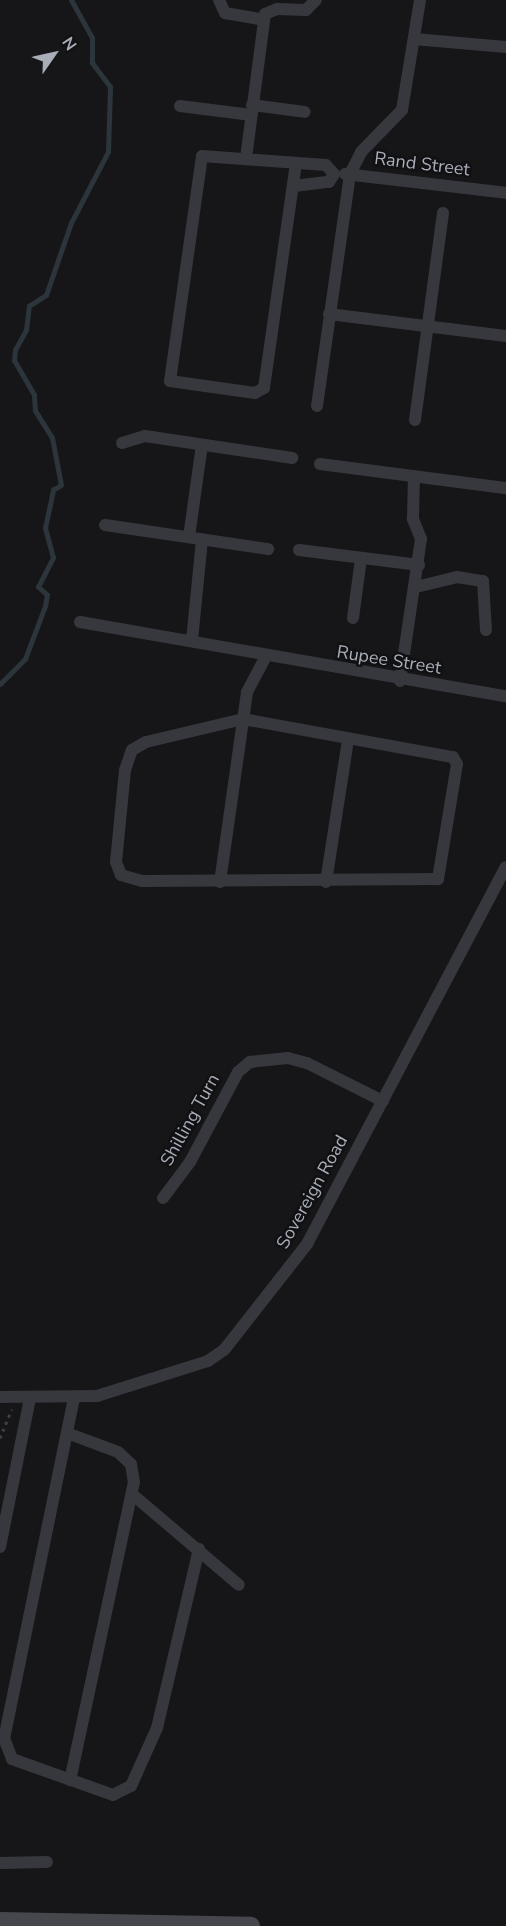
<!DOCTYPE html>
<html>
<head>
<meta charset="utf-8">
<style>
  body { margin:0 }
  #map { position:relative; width:506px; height:1926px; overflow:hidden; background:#161618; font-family:"Nunito Sans",sans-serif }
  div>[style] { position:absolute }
  .stream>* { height:4.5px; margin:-2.25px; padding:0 2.25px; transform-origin:2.25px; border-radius:2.25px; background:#2c353c }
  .path>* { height:3px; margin-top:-1.5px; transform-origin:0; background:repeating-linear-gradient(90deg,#3d3f44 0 3px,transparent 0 7.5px) }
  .street>* { height:12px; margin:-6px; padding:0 6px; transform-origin:6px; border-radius:6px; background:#37383d }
  .secondary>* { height:18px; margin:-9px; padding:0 9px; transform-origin:9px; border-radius:9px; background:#45474d }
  span { translate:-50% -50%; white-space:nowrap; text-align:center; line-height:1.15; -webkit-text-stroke:5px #111113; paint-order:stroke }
  .street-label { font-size:18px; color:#a8adb8 }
  .north { position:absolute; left:24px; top:24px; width:60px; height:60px; -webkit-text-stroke:4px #111113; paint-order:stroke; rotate:56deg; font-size:16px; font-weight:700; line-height:24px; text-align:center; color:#a8adb8 }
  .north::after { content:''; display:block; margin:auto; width:21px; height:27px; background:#a8adb8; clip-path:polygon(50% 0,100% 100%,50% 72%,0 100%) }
</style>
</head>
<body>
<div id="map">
  <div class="stream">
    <i style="left:0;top:684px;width:35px;rotate:-45deg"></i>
    <i style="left:25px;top:659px;width:57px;rotate:-69.3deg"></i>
    <i style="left:45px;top:606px;width:11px;rotate:-80deg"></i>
    <i style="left:47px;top:595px;width:12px;rotate:-138deg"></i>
    <i style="left:38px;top:587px;width:33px;rotate:-63deg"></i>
    <i style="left:53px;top:558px;width:31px;rotate:-105deg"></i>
    <i style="left:45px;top:528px;width:39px;rotate:-78deg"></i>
    <i style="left:53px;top:490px;width:9px;rotate:-32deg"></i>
    <i style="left:61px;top:485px;width:48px;rotate:-100.8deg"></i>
    <i style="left:52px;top:438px;width:32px;rotate:-122deg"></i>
    <i style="left:35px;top:411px;width:16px;rotate:-94deg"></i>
    <i style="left:34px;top:395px;width:39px;rotate:-120deg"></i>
    <i style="left:14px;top:361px;width:11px;rotate:-85deg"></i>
    <i style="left:15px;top:350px;width:23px;rotate:-61deg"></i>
    <i style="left:26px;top:330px;width:24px;rotate:-83deg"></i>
    <i style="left:29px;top:306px;width:20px;rotate:-33deg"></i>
    <i style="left:46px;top:295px;width:76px;rotate:-70.9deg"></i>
    <i style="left:71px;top:223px;width:80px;rotate:-62.5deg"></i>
    <i style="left:108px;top:152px;width:65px;rotate:-88.2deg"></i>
    <i style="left:110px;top:87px;width:30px;rotate:-127deg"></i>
    <i style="left:92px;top:63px;width:25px;rotate:-90deg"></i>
    <i style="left:92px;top:38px;width:43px;rotate:-118.9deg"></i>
  </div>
  <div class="path">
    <i style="left:0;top:1438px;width:31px;rotate:-68deg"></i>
  </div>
  <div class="street">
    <i style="left:219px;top:0;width:14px;rotate:65deg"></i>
    <i style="left:225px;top:13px;width:39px;rotate:10deg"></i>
    <i style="left:414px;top:39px;width:92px;rotate:5deg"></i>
    <i style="left:252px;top:105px;width:53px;rotate:7.5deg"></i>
    <i style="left:180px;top:106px;width:72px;rotate:7.2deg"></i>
    <i style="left:246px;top:158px;width:145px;rotate:-82.5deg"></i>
    <i style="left:265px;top:14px;width:13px;rotate:-23deg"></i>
    <i style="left:277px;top:9px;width:29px;rotate:2deg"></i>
    <i style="left:306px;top:10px;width:14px;rotate:-45deg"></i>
    <i style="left:296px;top:163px;width:227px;rotate:98.1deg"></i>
    <i style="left:264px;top:388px;width:10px;rotate:151deg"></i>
    <i style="left:255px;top:393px;width:86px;rotate:-172deg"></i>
    <i style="left:170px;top:381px;width:227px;rotate:-81.9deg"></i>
    <i style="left:202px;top:156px;width:124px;rotate:4.2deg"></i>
    <i style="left:326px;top:165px;width:12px;rotate:48deg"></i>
    <i style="left:345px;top:174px;width:162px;rotate:6.7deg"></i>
    <i style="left:294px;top:186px;width:35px;rotate:-7deg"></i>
    <i style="left:329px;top:182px;width:9px;rotate:-58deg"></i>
    <i style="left:329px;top:314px;width:178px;rotate:7.1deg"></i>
    <i style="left:317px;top:406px;width:234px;rotate:-81.9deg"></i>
    <i style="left:350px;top:174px;width:25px;rotate:-63deg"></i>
    <i style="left:361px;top:152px;width:59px;rotate:-45.7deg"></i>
    <i style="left:402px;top:110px;width:111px;rotate:-80.7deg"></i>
    <i style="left:415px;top:420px;width:209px;rotate:-82.3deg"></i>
    <i style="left:122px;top:443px;width:24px;rotate:-17deg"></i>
    <i style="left:145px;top:436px;width:149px;rotate:8.5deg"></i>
    <i style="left:320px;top:464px;width:188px;rotate:7.4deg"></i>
    <i style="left:105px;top:525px;width:165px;rotate:8.4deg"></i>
    <i style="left:189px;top:537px;width:93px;rotate:-82deg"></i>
    <i style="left:299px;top:550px;width:121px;rotate:7.1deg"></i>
    <i style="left:416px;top:587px;width:42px;rotate:-13.7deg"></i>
    <i style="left:457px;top:577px;width:26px;rotate:9deg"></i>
    <i style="left:483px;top:581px;width:49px;rotate:86.5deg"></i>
    <i style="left:353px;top:618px;width:60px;rotate:-82.3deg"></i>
    <i style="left:80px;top:622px;width:432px;rotate:9.9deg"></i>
    <i style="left:192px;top:640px;width:101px;rotate:-84.3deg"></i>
    <i style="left:400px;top:681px;width:144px;rotate:-81.6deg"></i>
    <i style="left:421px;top:539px;width:22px;rotate:-112deg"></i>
    <i style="left:413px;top:519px;width:43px;rotate:-88.7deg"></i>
    <i style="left:243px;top:719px;width:213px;rotate:10.3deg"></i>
    <i style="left:453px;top:757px;width:8px;rotate:60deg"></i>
    <i style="left:457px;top:764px;width:117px;rotate:99.4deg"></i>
    <i style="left:438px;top:879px;width:296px;rotate:179.6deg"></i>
    <i style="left:142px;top:881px;width:22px;rotate:-164deg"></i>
    <i style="left:121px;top:875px;width:14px;rotate:-111deg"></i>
    <i style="left:116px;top:862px;width:92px;rotate:-84.4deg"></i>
    <i style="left:125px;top:770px;width:21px;rotate:-71deg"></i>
    <i style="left:132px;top:750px;width:16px;rotate:-30deg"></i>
    <i style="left:146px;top:742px;width:100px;rotate:-13.3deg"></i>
    <i style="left:220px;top:882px;width:192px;rotate:-81.9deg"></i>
    <i style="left:247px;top:692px;width:40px;rotate:-62deg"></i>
    <i style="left:326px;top:882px;width:144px;rotate:-81.2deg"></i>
    <i style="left:163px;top:1198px;width:45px;rotate:-53.1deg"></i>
    <i style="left:190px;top:1162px;width:102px;rotate:-61.9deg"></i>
    <i style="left:238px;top:1072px;width:16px;rotate:-40deg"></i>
    <i style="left:250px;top:1062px;width:38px;rotate:-6deg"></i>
    <i style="left:288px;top:1058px;width:20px;rotate:15deg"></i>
    <i style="left:307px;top:1063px;width:85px;rotate:26.6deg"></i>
    <i style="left:0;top:1397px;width:97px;rotate:-0.6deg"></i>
    <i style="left:97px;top:1396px;width:116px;rotate:-17.5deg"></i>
    <i style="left:208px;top:1361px;width:19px;rotate:-35deg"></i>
    <i style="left:224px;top:1350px;width:135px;rotate:-51.9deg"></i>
    <i style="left:307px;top:1244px;width:426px;rotate:-62.2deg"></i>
    <i style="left:74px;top:1398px;width:347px;rotate:101.6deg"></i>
    <i style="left:4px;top:1738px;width:22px;rotate:69deg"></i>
    <i style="left:12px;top:1759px;width:107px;rotate:19.6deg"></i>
    <i style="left:113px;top:1795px;width:20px;rotate:-27deg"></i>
    <i style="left:131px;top:1786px;width:64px;rotate:-65.9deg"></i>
    <i style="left:157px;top:1728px;width:184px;rotate:-76.8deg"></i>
    <i style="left:67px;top:1433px;width:54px;rotate:20.4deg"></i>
    <i style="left:118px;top:1452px;width:18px;rotate:43deg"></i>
    <i style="left:131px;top:1464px;width:18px;rotate:81deg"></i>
    <i style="left:134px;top:1482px;width:305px;rotate:102.1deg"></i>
    <i style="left:132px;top:1494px;width:140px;rotate:40.4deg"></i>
    <i style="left:0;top:1547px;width:152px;rotate:-78.6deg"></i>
    <i style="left:0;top:1863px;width:47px;rotate:-1.2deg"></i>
  </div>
  <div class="secondary">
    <i style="left:0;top:1921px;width:251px;rotate:1.1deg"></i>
  </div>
  <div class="street-label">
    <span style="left:422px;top:164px;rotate:7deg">Rand Street</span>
    <span style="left:389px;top:660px;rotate:9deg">Rupee Street</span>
    <span style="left:190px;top:1120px;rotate:-61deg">Shilling Turn</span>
    <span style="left:312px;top:1192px;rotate:-61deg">Sovereign Road</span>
  </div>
  <div class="north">N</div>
</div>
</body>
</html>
